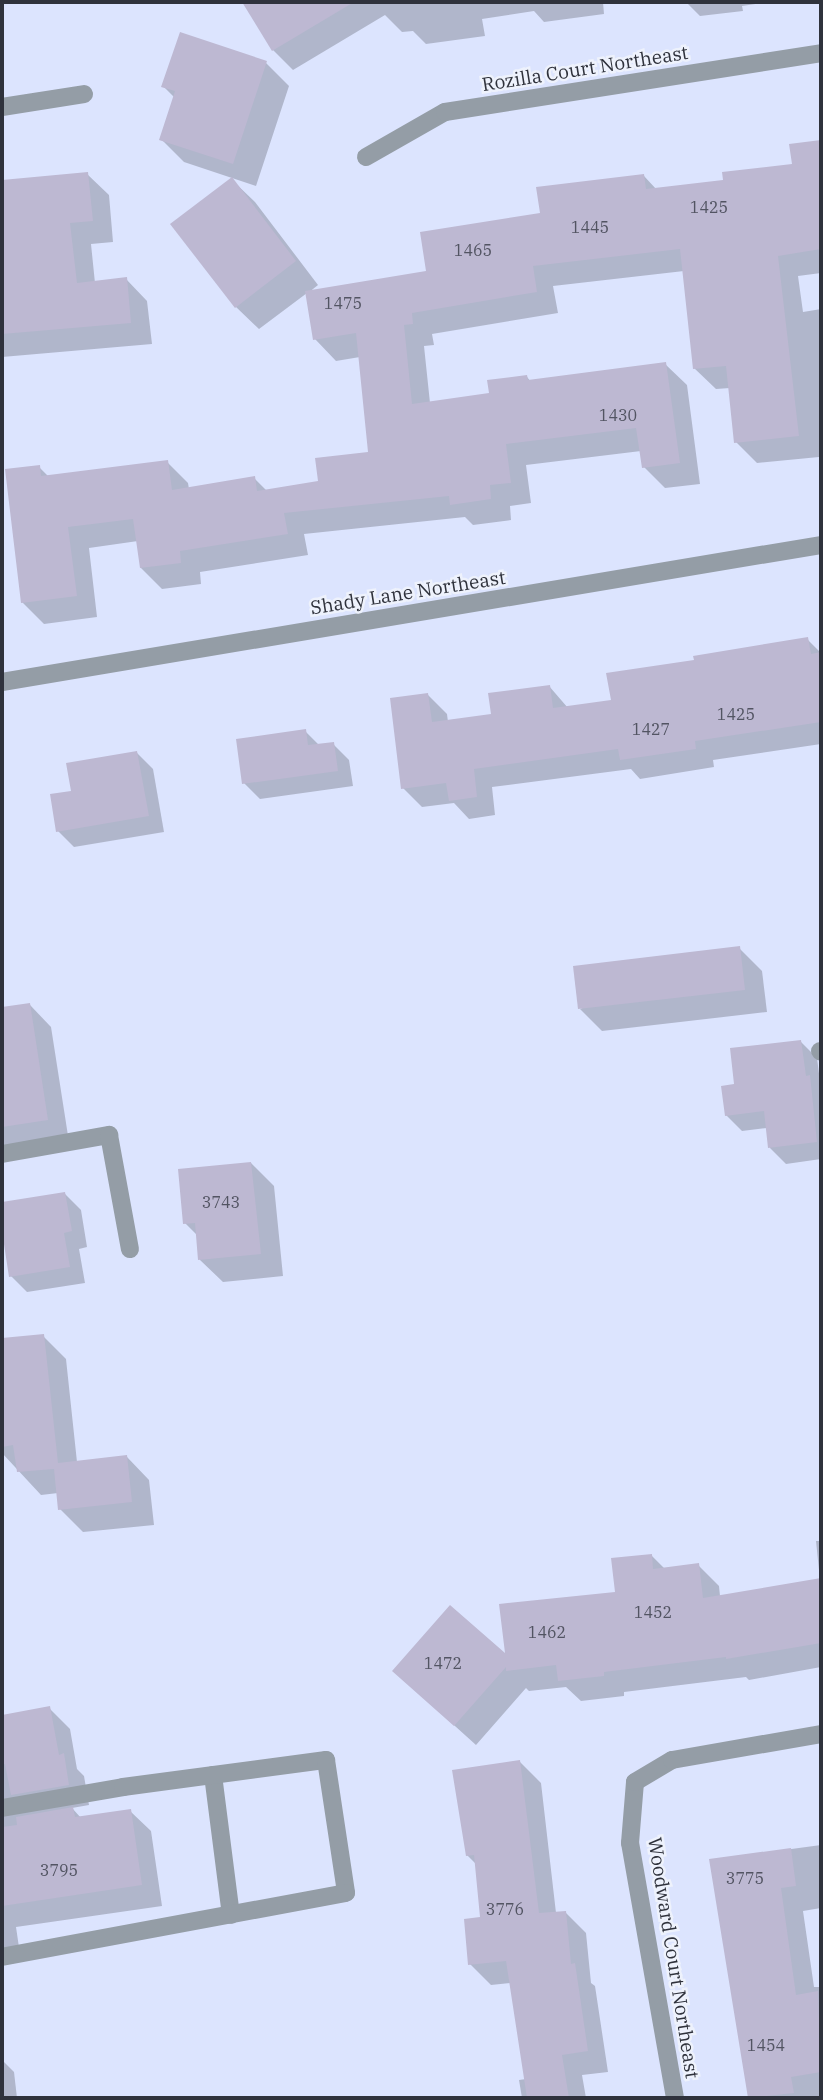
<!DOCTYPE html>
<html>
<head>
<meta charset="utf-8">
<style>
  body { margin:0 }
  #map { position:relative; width:823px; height:2100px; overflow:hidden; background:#dce4fe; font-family:"IBM Plex Serif",serif }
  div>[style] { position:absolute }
  .shadow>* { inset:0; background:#0003 }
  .building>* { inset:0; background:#bdb8d2 }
  .service>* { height:18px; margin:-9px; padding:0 9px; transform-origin:9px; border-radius:9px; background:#949da6 }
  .minor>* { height:18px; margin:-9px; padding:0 9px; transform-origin:9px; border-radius:9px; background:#949da6 }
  span { translate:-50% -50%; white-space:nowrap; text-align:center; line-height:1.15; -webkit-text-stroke:5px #eef2fc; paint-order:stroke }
  .number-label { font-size:16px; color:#525462 }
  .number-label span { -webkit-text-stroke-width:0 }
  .street-label { font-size:19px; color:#2f323c }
  .frame { position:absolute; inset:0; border:4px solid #2f323c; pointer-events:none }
</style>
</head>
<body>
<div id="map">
  <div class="shadow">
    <i style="clip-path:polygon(244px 2px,603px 2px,604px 14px,544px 22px,534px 11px,482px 19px,485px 36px,426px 44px,413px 31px,402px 32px,385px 15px,293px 70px,273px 50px)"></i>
    <i style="clip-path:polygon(686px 2px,769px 2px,742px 6px,743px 11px,700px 16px)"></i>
    <i style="clip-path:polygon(266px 63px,289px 86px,256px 186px,184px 162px,161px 139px,175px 98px,163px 86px)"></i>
    <i style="clip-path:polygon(821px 141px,821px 273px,798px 276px,803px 312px,821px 309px,819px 457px,757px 463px,736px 442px,730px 388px,716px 389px,694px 368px,684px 271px,553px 286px,558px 313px,432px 334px,434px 345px,424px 346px,430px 403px,491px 395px,527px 377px,531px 382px,665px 364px,687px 385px,700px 484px,665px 488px,644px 467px,641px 451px,526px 465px,531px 503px,510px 506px,511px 520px,473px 525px,465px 517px,304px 534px,308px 555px,200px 572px,201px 584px,162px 589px,141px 568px,138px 541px,89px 548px,97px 617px,44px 624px,22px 602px,39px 467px,49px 477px,167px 462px,188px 483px,189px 489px,254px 478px,267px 491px,319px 483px,370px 454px,360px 357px,336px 361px,315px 339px,307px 293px,259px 329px,236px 307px,232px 180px,255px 202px,318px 285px,308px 293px,428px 273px,542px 214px,644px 176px,657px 190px,725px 181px,794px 165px,791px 146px)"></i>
    <i style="clip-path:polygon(87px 174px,109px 195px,113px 242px,91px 244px,95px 283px,126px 279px,147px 301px,152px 344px,2px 357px,2px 182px)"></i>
    <i style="clip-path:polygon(807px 639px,821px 653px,821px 744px,713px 760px,714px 767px,640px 779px,631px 769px,492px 787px,495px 815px,469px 819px,454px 803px,422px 807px,403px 788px,428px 695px,447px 714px,448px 722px,493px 716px,549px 686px,568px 708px,612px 702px,696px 661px)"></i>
    <i style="clip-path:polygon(305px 731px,320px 746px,333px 744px,349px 760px,353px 786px,260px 799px,244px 783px)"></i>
    <i style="clip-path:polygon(137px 753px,153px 769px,164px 832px,74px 847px,58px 831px,73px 793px)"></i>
    <i style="clip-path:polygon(739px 948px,762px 971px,767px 1012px,602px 1031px,580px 1009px)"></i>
    <i style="clip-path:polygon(30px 1005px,51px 1027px,69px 1142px,2px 1151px,2px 1009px)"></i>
    <i style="clip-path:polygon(801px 1042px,817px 1058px,821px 1089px,821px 1159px,786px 1164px,770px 1148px,767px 1128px,742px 1131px,726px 1115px,736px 1086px)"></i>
    <i style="clip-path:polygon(251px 1163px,274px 1186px,283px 1276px,223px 1282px,200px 1260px,198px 1236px,185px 1223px)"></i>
    <i style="clip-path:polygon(65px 1194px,81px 1210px,87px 1247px,79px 1249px,85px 1283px,27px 1292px,11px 1276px,2px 1204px)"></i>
    <i style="clip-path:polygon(43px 1336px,66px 1359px,77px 1462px,127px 1457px,149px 1480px,154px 1525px,83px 1532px,60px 1509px,58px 1493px,41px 1495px,2px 1453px,2px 1340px)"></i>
    <i style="clip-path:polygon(816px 1541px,821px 1541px,821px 1667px,749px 1680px,746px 1677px,624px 1692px,624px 1696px,581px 1701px,566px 1687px,529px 1691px,526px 1688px,476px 1745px,394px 1671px,507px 1657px,617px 1594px,651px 1555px,665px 1569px,698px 1565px,719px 1586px,720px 1596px,820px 1580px)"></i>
    <i style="clip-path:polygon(49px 1708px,70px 1729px,77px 1769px,84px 1776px,89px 1805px,72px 1808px,81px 1818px,130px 1811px,151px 1831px,162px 1906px,16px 1927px,21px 1961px,2px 1964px,2px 1717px)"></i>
    <i style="clip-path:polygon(520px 1762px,541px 1783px,556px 1913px,565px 1912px,586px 1933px,591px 1983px,595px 1986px,608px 2072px,582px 2075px,586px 2098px,522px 2098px,519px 2080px,526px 2079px,511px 1983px,491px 1985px,470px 1964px,482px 1919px,477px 1865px,467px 1855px)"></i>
    <i style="clip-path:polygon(821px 1845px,821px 1908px,803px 1911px,814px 1987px,821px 1987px,821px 2098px,750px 2098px,711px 1860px)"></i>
    <i style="clip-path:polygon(2px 2060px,14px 2072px,17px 2098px,2px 2098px)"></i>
  </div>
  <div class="building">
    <i style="clip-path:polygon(242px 2px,354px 2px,272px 51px)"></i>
    <i style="clip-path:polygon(180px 32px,267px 61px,233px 164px,159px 140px,175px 91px,161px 87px)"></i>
    <i style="clip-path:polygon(821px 140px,821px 249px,778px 256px,799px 436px,734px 443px,726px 366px,693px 369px,680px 249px,533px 266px,537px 292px,412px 313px,413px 324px,404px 325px,412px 404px,489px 393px,487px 380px,527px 375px,528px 380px,666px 362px,680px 463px,642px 468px,636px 428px,506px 444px,511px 483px,490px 485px,491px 499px,450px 505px,449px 496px,284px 513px,288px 534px,180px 551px,181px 563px,140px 568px,133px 519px,68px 527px,77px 596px,21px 603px,5px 469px,40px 465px,41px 476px,168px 460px,172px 490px,255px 476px,257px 491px,318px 481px,315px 458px,368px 452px,356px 333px,313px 340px,305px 291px,426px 271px,420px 232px,540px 213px,536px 187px,644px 174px,646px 189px,723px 180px,722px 172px,792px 164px,789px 144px)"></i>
    <i style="clip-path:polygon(88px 172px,93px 221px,70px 223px,77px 283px,127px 277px,131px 323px,2px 334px,2px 180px)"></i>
    <i style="clip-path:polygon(232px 177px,296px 261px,235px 308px,170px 224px)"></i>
    <i style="clip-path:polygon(808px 637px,811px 654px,821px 652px,821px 722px,695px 741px,696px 749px,620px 760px,618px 749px,474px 769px,477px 797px,449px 801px,446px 783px,401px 789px,390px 698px,428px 693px,432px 722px,491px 714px,488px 693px,550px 685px,553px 708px,611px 700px,606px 673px,694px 660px,693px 656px)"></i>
    <i style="clip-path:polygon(306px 729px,308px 745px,334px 742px,338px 771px,242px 784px,236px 739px)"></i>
    <i style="clip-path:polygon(137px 751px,149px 816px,56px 832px,50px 794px,71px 791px,66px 763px)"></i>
    <i style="clip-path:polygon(740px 946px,745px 990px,578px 1009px,573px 966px)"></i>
    <i style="clip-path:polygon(30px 1003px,48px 1120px,2px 1127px,2px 1007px)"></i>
    <i style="clip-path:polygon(801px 1040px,806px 1076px,810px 1075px,817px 1142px,768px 1148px,764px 1111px,725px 1116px,721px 1086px,734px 1084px,730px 1048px)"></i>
    <i style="clip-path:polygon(251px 1162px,261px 1254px,198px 1260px,195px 1223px,183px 1224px,178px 1169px)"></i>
    <i style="clip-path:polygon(65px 1192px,72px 1231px,64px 1233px,70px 1267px,9px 1277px,2px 1231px,2px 1202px)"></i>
    <i style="clip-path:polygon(44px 1334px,58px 1463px,127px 1455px,132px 1502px,58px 1510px,54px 1469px,17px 1472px,13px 1445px,2px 1447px,2px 1338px)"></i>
    <i style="clip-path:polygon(652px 1554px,653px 1569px,699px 1563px,703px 1598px,821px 1578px,821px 1643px,726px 1659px,726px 1657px,604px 1672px,604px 1676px,558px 1681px,556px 1665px,506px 1671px,506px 1667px,454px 1726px,392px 1671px,450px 1605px,505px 1653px,499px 1604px,615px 1592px,611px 1558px)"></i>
    <i style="clip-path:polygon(50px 1706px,59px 1755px,64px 1753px,69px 1785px,11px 1795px,5px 1764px,2px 1765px,2px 1715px)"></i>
    <i style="clip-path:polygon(520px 1760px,539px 1913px,566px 1911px,571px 1964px,575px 1963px,588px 2051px,562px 2055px,569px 2098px,527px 2098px,506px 1961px,468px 1965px,464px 1919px,480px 1917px,474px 1855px,466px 1856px,452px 1770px)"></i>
    <i style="clip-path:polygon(73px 1807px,75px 1817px,131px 1809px,142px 1885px,2px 1906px,2px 1827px,17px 1825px,16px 1817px)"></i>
    <i style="clip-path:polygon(791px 1848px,796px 1886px,781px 1888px,796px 1995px,818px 1991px,821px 2072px,791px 2077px,794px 2093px,748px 2098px,709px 1859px)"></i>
  </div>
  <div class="service">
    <i style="left:2px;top:107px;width:83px;rotate:-9deg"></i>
    <i style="left:820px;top:1051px;width:1px;rotate:45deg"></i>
    <i style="left:213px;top:1775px;width:141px;rotate:82.7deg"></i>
    <i style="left:2px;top:1808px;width:123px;rotate:-9.8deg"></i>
    <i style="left:123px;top:1787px;width:205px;rotate:-7.6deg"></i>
    <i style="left:326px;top:1760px;width:134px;rotate:81.4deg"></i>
    <i style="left:346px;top:1893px;width:350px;rotate:169.5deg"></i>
  </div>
  <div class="minor">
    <i style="left:366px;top:157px;width:91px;rotate:-29.7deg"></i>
    <i style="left:445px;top:112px;width:381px;rotate:-8.9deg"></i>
    <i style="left:2px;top:682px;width:830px;rotate:-9.5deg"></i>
    <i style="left:2px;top:1154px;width:109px;rotate:-10.1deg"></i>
    <i style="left:109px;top:1135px;width:116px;rotate:79.6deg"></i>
    <i style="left:675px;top:2098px;width:259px;rotate:-100deg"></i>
    <i style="left:630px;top:1843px;width:61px;rotate:-85.3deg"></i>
    <i style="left:635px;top:1782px;width:43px;rotate:-30.7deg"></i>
    <i style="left:672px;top:1760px;width:151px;rotate:-9.9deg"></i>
  </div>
  <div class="number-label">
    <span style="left:709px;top:207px">1425</span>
    <span style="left:590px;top:227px">1445</span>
    <span style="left:473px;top:250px">1465</span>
    <span style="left:343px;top:303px">1475</span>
    <span style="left:618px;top:415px">1430</span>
    <span style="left:736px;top:714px">1425</span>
    <span style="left:651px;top:729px">1427</span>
    <span style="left:221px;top:1202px">3743</span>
    <span style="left:653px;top:1612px">1452</span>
    <span style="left:547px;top:1632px">1462</span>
    <span style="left:443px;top:1663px">1472</span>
    <span style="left:59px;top:1870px">3795</span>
    <span style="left:745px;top:1878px">3775</span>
    <span style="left:505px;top:1909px">3776</span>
    <span style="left:766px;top:2045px">1454</span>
  </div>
  <div class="street-label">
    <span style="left:585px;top:69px;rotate:-9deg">Rozilla Court Northeast</span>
    <span style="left:408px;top:593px;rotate:-9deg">Shady Lane Northeast</span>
    <span style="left:673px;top:1958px;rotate:81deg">Woodward Court Northeast</span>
  </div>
  <div class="frame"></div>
</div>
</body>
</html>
